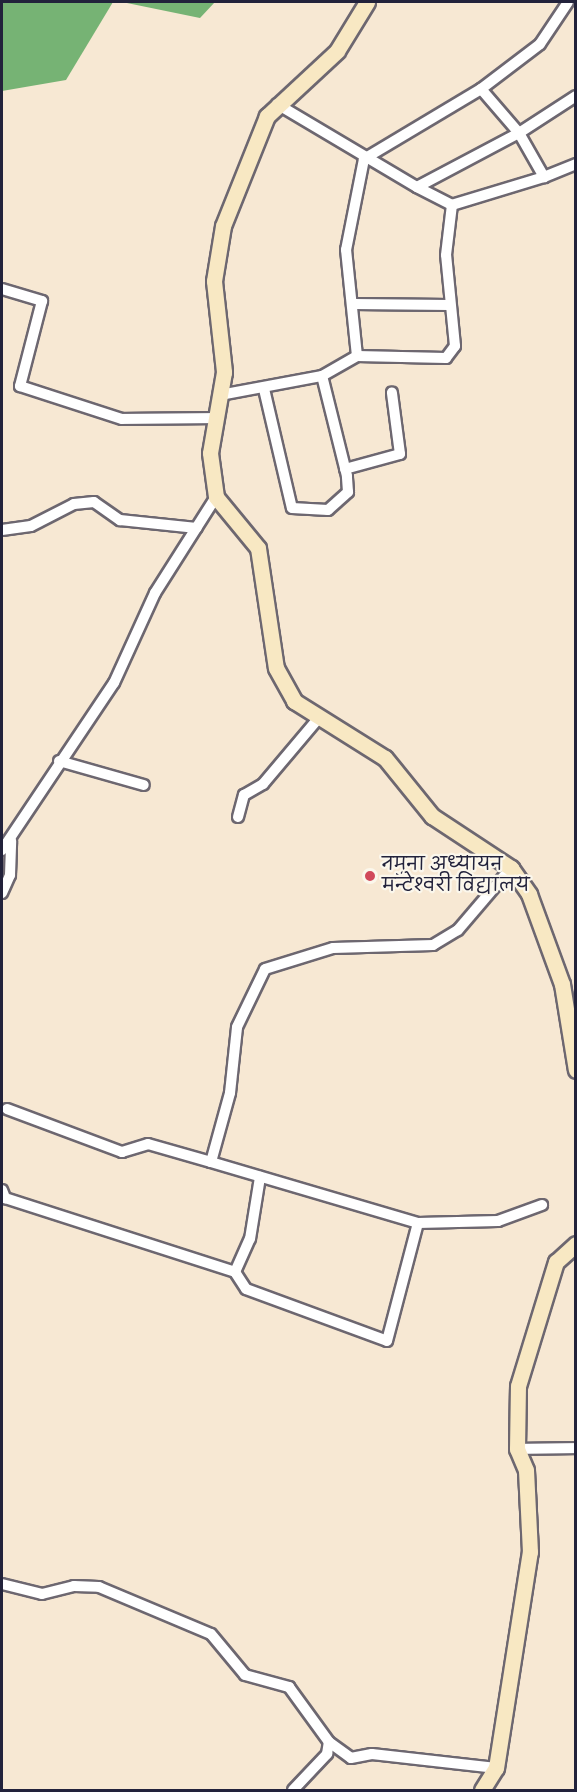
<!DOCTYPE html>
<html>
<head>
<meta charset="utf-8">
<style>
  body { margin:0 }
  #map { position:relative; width:577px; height:1792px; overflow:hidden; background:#f7e8d3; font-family:"Balsamiq Sans","Playpen Sans Deva",sans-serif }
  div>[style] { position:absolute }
  .forest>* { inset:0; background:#76b374 }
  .roads { filter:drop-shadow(2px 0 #6d6770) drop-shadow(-2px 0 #6d6770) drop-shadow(0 2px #6d6770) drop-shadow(0 -2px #6d6770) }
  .minor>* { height:10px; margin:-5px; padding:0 5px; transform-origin:5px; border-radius:5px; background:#fff }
  .secondary>* { height:15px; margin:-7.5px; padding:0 7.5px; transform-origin:7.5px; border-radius:7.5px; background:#f8e8c3 }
  .dots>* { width:16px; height:16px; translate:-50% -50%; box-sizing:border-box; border:3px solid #fbf7ec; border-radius:50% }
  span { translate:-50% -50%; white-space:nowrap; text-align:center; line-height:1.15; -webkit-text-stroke:4.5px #fbf7ec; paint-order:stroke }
  .poi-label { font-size:18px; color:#22223b }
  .left { translate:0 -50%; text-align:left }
  .frame { position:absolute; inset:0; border:3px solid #22223b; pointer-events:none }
</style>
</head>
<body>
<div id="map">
  <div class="forest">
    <i style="clip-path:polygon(2px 2px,113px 2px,66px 80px,2px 91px)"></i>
    <i style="clip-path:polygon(122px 2px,215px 2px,200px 18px)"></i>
  </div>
  <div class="roads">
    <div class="minor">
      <i style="left:576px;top:96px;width:68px;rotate:147deg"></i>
      <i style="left:519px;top:133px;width:51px;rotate:60.4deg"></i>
      <i style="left:544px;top:177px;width:35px;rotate:-22deg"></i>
      <i style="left:277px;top:104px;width:163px;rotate:30.7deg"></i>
      <i style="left:544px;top:177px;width:96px;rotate:163.1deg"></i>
      <i style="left:452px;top:205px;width:39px;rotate:-153deg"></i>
      <i style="left:417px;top:187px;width:115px;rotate:-27.9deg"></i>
      <i style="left:519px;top:133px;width:58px;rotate:-130.8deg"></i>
      <i style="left:481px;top:89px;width:74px;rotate:-37.3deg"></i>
      <i style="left:540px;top:44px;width:50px;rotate:-56.3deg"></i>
      <i style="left:2px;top:289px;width:42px;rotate:16.7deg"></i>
      <i style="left:42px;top:301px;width:88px;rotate:104.5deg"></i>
      <i style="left:20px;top:386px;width:107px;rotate:17.9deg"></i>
      <i style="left:122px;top:419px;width:94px;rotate:-0.6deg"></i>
      <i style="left:354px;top:304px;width:95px;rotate:0.6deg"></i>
      <i style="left:357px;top:356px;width:89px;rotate:1.3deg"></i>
      <i style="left:446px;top:358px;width:15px;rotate:-53deg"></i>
      <i style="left:455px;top:346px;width:91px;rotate:-95.6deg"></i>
      <i style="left:446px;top:255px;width:50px;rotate:-83.2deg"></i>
      <i style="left:264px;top:389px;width:122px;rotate:76.8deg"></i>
      <i style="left:292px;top:508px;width:36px;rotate:3deg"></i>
      <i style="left:328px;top:510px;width:27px;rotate:-42deg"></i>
      <i style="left:348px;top:492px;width:16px;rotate:-94deg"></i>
      <i style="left:347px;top:476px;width:103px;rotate:-104deg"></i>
      <i style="left:220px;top:395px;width:104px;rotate:-10.6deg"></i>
      <i style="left:322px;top:376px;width:40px;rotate:-29.7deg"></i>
      <i style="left:357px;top:356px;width:107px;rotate:-95.9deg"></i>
      <i style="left:346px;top:250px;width:93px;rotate:-78.8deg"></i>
      <i style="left:364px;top:159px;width:136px;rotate:-30.9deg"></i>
      <i style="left:345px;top:469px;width:57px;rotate:-15.3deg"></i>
      <i style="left:400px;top:454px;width:62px;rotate:-97.5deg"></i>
      <i style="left:2px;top:530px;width:29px;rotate:-8deg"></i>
      <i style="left:31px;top:526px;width:48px;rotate:-27.1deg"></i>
      <i style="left:74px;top:504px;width:20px;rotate:-6deg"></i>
      <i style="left:94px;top:502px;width:32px;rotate:35deg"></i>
      <i style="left:120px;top:520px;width:77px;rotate:5.9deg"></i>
      <i style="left:59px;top:761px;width:88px;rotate:15.8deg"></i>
      <i style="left:238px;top:817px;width:23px;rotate:-75deg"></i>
      <i style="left:244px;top:795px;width:22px;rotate:-30deg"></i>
      <i style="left:263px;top:784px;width:84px;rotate:-49.8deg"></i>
      <i style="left:2px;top:850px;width:201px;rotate:-56.2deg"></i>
      <i style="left:114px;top:683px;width:99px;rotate:-65.5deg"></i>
      <i style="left:155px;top:593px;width:114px;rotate:-57.6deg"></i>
      <i style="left:2px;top:893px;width:20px;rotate:-66deg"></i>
      <i style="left:10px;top:875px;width:34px;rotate:-88deg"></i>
      <i style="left:7px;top:1109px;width:123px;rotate:20.5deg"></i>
      <i style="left:122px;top:1152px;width:27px;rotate:-17deg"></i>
      <i style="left:148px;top:1144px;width:66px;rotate:15.9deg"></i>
      <i style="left:2px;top:1190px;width:9px;rotate:69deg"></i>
      <i style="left:5px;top:1198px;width:242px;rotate:17.8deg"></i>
      <i style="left:235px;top:1272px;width:36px;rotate:-66deg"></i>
      <i style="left:250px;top:1239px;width:63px;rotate:-80.8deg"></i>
      <i style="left:418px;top:1223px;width:80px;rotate:-1.4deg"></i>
      <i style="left:498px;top:1221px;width:47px;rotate:-20deg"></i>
      <i style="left:235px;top:1272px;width:20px;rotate:57deg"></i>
      <i style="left:246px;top:1289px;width:150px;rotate:20.2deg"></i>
      <i style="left:387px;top:1341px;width:122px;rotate:-75.3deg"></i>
      <i style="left:418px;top:1223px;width:216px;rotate:-163.6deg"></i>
      <i style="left:211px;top:1162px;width:72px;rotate:-74.6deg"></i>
      <i style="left:230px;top:1093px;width:66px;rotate:-83.9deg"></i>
      <i style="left:237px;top:1027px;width:64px;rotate:-64.2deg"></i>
      <i style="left:265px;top:969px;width:71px;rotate:-17.2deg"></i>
      <i style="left:333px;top:948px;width:100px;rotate:-1.7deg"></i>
      <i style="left:433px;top:945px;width:29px;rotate:-31deg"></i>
      <i style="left:458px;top:930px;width:82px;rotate:-49.5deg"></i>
      <i style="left:517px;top:1449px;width:59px;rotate:-1deg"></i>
      <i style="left:2px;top:1584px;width:41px;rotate:14deg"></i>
      <i style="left:42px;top:1594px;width:33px;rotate:-14deg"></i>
      <i style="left:74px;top:1586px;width:25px;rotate:2deg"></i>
      <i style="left:99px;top:1587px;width:121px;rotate:22.8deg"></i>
      <i style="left:211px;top:1634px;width:53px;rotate:50.3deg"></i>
      <i style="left:245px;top:1675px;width:46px;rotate:15.3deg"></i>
      <i style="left:289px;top:1687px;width:68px;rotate:54deg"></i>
      <i style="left:329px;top:1742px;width:27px;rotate:36deg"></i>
      <i style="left:351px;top:1758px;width:21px;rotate:-11deg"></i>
      <i style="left:372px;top:1754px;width:125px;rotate:6.4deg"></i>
      <i style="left:293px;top:1790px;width:50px;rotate:-46.6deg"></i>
      <i style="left:327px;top:1754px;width:12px;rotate:-81deg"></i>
    </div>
    <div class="secondary">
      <i style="left:367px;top:2px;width:57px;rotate:121.5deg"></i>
      <i style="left:337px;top:51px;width:96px;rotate:137.1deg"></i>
      <i style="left:267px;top:116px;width:118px;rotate:111.8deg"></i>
      <i style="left:223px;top:226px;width:56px;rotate:99.3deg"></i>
      <i style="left:214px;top:281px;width:92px;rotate:83.7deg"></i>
      <i style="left:224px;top:372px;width:82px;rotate:99.8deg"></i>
      <i style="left:210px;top:453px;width:44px;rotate:82.2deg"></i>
      <i style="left:216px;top:497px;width:66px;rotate:50.5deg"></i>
      <i style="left:258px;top:548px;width:121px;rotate:81.5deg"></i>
      <i style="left:276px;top:668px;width:38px;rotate:61deg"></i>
      <i style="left:294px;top:701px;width:107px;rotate:32.1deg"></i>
      <i style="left:385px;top:758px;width:75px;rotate:51deg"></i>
      <i style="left:432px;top:816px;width:95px;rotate:33.4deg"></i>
      <i style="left:511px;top:868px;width:32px;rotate:55deg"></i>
      <i style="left:529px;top:894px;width:96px;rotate:69.9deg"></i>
      <i style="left:562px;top:984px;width:87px;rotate:80.8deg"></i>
      <i style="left:482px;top:1790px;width:26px;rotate:-58deg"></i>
      <i style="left:496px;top:1768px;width:219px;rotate:-81.1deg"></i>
      <i style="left:530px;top:1552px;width:82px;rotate:-92.8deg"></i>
      <i style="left:526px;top:1470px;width:23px;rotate:-113deg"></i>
      <i style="left:517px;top:1449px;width:63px;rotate:-89.1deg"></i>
      <i style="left:518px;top:1386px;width:130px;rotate:-73deg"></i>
      <i style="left:556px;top:1262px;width:27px;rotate:-42deg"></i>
    </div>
  </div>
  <div class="dots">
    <i style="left:370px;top:876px;background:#d1495b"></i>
  </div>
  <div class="poi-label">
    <span class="left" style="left:382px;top:876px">नमुना अध्यायन<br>मन्टेश्वरी विद्यालय</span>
  </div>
  <div class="frame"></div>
</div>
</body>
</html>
